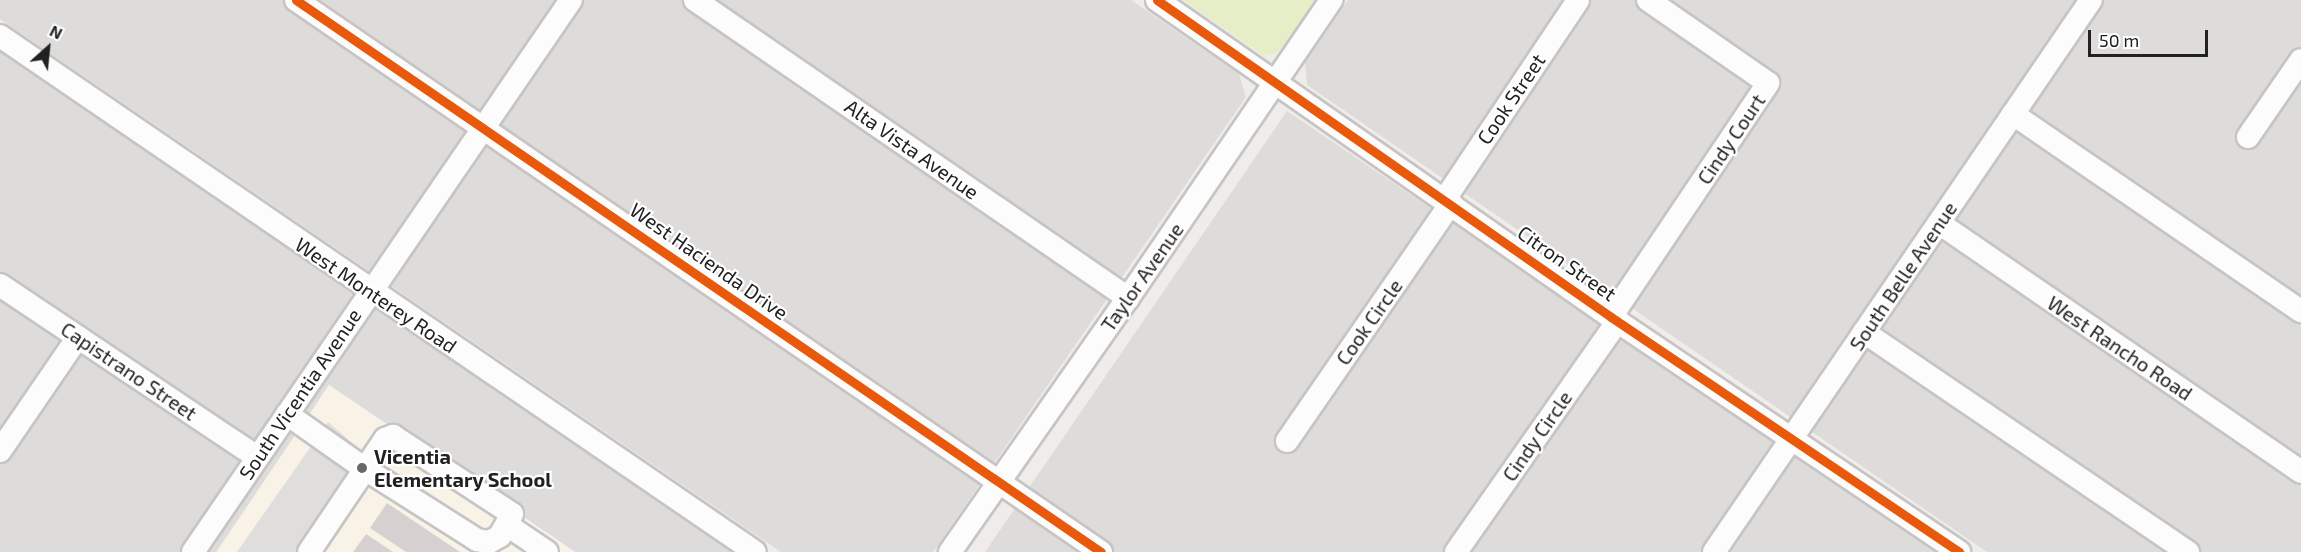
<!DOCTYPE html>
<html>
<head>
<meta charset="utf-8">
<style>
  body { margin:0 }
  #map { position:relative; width:2301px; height:552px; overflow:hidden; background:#efecea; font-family:"Exo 2",sans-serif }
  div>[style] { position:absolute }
  .residential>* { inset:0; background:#dedcdb }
  .education>* { inset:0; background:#f8f3e6 }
  .grass>* { inset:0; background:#e5eec6 }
  .parking>* { inset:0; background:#dfdedd }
  .building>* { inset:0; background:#d6d1d0 }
  .roads { filter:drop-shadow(2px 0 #c6c5c4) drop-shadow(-2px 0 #c6c5c4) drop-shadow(0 2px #c6c5c4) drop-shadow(0 -2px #c6c5c4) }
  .minor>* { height:22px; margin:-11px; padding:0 11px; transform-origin:11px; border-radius:11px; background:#fdfcfc }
  .cycleway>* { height:9px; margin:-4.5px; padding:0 4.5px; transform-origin:4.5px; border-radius:4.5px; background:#e8590c }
  .dots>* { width:16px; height:16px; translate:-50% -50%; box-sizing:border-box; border:3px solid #fff; border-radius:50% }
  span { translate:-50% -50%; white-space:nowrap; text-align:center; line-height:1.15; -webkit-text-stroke:4.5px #fff; paint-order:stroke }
  .street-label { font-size:20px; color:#212121 }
  .poi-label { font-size:20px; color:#212121; font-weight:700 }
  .left { translate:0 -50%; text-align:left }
  .north { position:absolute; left:18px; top:18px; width:60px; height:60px; -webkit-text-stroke:4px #fff; paint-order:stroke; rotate:27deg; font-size:16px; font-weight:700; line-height:24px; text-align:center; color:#212121 }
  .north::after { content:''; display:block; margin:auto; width:21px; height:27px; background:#212121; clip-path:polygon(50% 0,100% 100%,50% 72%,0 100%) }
  .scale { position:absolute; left:2088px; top:30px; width:120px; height:27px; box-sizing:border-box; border:3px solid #212121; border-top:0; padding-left:8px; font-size:18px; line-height:21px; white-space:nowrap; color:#212121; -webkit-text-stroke:4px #fff; paint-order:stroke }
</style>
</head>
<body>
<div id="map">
  <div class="residential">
    <i style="clip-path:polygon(0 0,1131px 0,1239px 74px,1246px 97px,933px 552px,781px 552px,0 19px)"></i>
    <i style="clip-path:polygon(1348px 0,2301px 0,2301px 552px,1987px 552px,1307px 85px,1305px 62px)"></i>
    <i style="clip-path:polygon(0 49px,732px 552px,575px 552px,329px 385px,216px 552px,0 552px)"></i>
    <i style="clip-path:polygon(1287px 111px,1939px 552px,985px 552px)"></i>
  </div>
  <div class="education">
    <i style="clip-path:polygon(329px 385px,575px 552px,217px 552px)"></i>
  </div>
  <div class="grass">
    <i style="clip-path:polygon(1183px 0,1315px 0,1287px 41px,1275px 54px,1264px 56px)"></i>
  </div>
  <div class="parking">
    <i style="clip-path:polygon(328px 422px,381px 468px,323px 552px,237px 552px)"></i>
  </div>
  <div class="building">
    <i style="clip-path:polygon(387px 503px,460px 552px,406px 552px,370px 528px)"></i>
    <i style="clip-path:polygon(366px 534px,393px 552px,353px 552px)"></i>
  </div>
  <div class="roads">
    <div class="minor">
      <i style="left:296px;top:0;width:976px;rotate:34.44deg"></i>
      <i style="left:695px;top:0;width:526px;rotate:34.54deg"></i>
      <i style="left:1157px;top:0;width:554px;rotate:34.92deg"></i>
      <i style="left:1611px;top:317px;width:420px;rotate:34deg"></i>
      <i style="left:0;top:36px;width:914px;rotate:34.35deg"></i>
      <i style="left:2013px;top:114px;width:349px;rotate:34.4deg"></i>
      <i style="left:2248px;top:137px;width:93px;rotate:-55.5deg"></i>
      <i style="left:1445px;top:199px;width:239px;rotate:-56.2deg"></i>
      <i style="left:1939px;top:223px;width:439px;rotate:34.5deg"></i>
      <i style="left:0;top:285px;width:309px;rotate:33.8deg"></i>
      <i style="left:1611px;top:317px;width:282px;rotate:-56.1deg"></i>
      <i style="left:1768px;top:83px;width:146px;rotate:-145.3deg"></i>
      <i style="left:1864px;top:332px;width:392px;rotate:34.2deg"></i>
      <i style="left:287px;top:414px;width:95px;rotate:35.2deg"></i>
      <i style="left:365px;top:469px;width:100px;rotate:124deg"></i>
      <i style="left:393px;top:436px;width:142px;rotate:33.2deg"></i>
      <i style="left:512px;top:514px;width:25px;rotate:119deg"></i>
      <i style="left:500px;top:536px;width:13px;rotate:151deg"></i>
      <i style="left:489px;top:542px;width:12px;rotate:-171deg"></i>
      <i style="left:477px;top:540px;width:133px;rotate:-147.6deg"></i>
      <i style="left:365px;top:469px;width:36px;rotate:-56deg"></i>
      <i style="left:385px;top:439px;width:9px;rotate:-21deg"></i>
      <i style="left:1287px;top:441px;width:289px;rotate:-55.4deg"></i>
      <i style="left:0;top:451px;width:138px;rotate:-55.6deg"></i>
      <i style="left:507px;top:525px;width:48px;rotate:34deg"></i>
      <i style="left:193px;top:552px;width:669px;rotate:-55.6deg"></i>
      <i style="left:950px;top:552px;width:310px;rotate:-55deg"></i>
      <i style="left:1128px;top:298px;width:361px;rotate:-55.7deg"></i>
      <i style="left:1456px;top:552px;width:282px;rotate:-55deg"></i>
      <i style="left:1714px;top:552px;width:668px;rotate:-55.67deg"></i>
    </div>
  </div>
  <div class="cycleway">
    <i style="left:296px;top:0;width:976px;rotate:34.44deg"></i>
    <i style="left:1157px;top:0;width:554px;rotate:34.92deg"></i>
    <i style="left:1611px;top:317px;width:420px;rotate:34deg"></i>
  </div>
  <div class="dots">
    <i style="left:362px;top:468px;background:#696867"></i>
  </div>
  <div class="street-label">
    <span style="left:1511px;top:99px;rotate:-56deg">Cook Street</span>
    <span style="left:1731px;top:139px;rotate:-56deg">Cindy Court</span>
    <span style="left:912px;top:149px;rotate:35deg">Alta Vista Avenue</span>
    <span style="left:709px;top:261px;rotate:35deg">West Hacienda Drive</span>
    <span style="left:1567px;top:263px;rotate:35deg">Citron Street</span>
    <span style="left:1903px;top:276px;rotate:-56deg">South Belle Avenue</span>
    <span style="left:1142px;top:277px;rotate:-55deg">Taylor Avenue</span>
    <span style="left:376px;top:295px;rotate:34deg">West Monterey Road</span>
    <span style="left:1369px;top:322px;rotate:-55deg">Cook Circle</span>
    <span style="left:2120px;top:348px;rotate:34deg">West Rancho Road</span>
    <span style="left:129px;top:371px;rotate:34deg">Capistrano Street</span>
    <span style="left:300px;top:394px;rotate:-56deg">South Vicentia Avenue</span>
    <span style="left:1537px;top:436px;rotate:-55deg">Cindy Circle</span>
  </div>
  <div class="poi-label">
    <span class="left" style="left:374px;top:468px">Vicentia<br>Elementary School</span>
  </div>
  <div class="north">N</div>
  <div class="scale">50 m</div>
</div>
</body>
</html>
